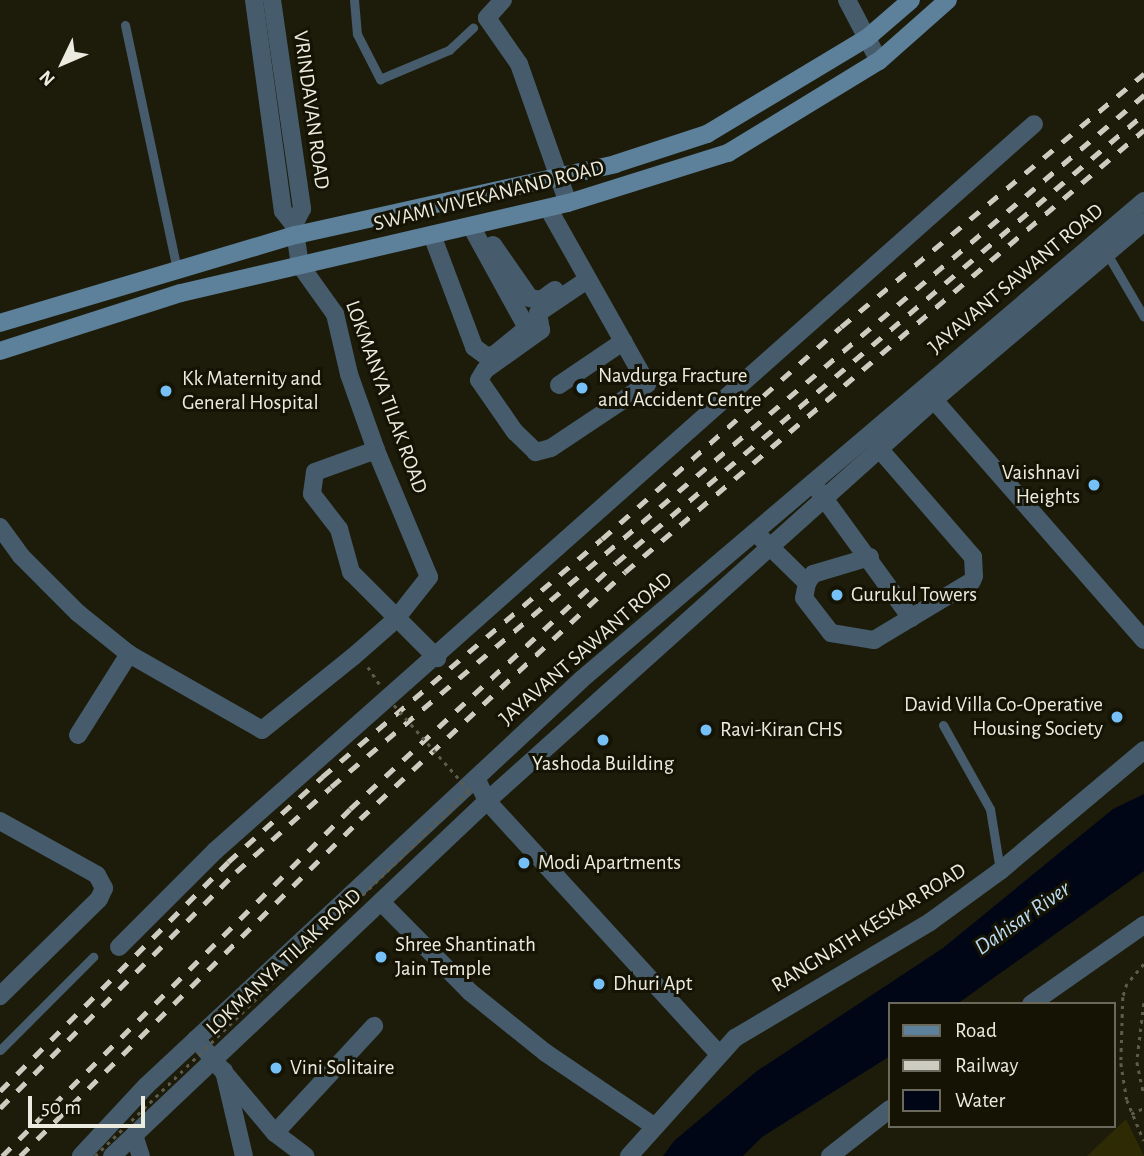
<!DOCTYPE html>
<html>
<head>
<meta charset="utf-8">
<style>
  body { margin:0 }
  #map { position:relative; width:1144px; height:1156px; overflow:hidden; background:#1d1c0b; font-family:"Alegreya Sans",sans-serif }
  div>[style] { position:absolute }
  .green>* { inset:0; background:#2e2b04 }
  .water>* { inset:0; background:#000616 }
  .path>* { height:2.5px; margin-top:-1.25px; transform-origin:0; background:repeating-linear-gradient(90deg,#5c5b4c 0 3.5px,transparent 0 8.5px) }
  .service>* { height:9px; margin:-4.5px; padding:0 4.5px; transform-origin:4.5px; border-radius:4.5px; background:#465c6c }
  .minor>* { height:18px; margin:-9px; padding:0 9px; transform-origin:9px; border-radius:9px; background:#465c6c }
  .tertiary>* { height:18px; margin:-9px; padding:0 9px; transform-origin:9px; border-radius:9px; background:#465c6c }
  .secondary>* { height:18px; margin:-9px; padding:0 9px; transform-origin:9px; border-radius:9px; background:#5d809b }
  .rail>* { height:4.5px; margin-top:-2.25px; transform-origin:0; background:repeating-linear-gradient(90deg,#cdccc0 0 12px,transparent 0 24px) }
  .path-bridge>* { height:2.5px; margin-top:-1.25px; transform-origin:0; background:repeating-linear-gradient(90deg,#5c5b4c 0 3.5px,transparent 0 8.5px) }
  .dots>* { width:19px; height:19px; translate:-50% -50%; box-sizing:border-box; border:4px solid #141304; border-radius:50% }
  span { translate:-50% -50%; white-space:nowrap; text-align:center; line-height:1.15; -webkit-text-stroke:6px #141304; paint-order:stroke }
  .street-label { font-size:21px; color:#ecebe0 }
  .poi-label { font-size:21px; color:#ecebe0 }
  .left { translate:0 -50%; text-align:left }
  .right { translate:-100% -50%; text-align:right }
  .water-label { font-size:23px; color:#bcdaf1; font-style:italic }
  .legend { position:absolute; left:888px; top:1002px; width:228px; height:126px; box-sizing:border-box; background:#141304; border:2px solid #6a695c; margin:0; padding:9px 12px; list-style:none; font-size:21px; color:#ecebe0 }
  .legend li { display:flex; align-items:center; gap:14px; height:35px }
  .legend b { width:35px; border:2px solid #6a695c }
  .north { position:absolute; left:28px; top:28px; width:70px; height:70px; -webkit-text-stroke:5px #141304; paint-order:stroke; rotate:226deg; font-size:19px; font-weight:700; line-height:28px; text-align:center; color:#ecebe0 }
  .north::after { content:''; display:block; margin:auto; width:24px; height:32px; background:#ecebe0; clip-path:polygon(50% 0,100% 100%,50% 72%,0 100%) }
  .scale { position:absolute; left:28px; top:1096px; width:117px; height:32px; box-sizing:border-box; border:4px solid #ecebe0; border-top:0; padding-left:9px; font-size:21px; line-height:24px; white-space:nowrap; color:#ecebe0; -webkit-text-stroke:5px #141304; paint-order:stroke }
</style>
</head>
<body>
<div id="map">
  <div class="green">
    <i style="clip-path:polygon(1126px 1119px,1144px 1156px,1087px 1156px)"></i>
  </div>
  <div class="water">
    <i style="clip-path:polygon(1144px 794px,1144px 871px,957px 1004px,890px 1004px,890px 1056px,762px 1137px,743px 1156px,663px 1156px,674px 1141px,757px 1071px,943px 948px,1113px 809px)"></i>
  </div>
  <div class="path">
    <i style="left:368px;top:667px;width:22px;rotate:56deg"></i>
    <i style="left:1144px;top:964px;width:26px;rotate:130deg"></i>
    <i style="left:1127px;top:984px;width:14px;rotate:107deg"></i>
    <i style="left:1123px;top:997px;width:66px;rotate:91.7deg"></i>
    <i style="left:1121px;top:1063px;width:37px;rotate:81deg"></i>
    <i style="left:1127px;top:1100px;width:44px;rotate:67.5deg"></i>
    <i style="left:1144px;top:1003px;width:59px;rotate:96.8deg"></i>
    <i style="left:1137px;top:1062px;width:34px;rotate:78deg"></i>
    <i style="left:1131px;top:1114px;width:14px;rotate:-25deg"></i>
  </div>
  <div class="service">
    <i style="left:354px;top:0;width:34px;rotate:85deg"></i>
    <i style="left:357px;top:34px;width:51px;rotate:62.9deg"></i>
    <i style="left:380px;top:79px;width:75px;rotate:-22.8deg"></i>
    <i style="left:449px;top:50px;width:33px;rotate:-43deg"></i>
    <i style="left:125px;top:25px;width:250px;rotate:78deg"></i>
    <i style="left:1106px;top:252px;width:75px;rotate:59.7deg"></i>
    <i style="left:943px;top:725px;width:96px;rotate:60.8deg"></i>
    <i style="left:990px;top:809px;width:62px;rotate:80.7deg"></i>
    <i style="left:0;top:1050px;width:132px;rotate:-45deg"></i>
  </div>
  <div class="minor">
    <i style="left:503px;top:0;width:24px;rotate:132deg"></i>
    <i style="left:487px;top:18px;width:56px;rotate:55.2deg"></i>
    <i style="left:519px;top:64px;width:147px;rotate:70.6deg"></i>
    <i style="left:847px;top:0;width:69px;rotate:62.3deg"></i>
    <i style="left:548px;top:208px;width:202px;rotate:60.6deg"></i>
    <i style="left:647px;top:384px;width:115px;rotate:146.3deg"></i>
    <i style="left:551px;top:448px;width:16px;rotate:165deg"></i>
    <i style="left:536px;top:452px;width:29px;rotate:-136deg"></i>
    <i style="left:515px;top:432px;width:63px;rotate:-124.7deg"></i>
    <i style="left:479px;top:380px;width:12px;rotate:-59deg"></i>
    <i style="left:485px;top:370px;width:69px;rotate:-35.5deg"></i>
    <i style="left:541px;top:330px;width:17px;rotate:-100deg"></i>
    <i style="left:538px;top:313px;width:59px;rotate:-34deg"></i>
    <i style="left:432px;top:235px;width:120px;rotate:69.4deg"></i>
    <i style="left:474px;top:347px;width:15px;rotate:37deg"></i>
    <i style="left:486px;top:356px;width:8px;rotate:-7deg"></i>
    <i style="left:494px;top:355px;width:43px;rotate:-39.3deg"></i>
    <i style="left:527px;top:328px;width:116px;rotate:-118.8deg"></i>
    <i style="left:493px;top:245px;width:65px;rotate:55.1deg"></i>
    <i style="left:530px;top:298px;width:11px;rotate:10deg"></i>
    <i style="left:541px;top:300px;width:17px;rotate:-36deg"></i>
    <i style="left:559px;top:385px;width:78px;rotate:-34.1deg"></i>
    <i style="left:934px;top:400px;width:319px;rotate:48.8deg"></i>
    <i style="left:376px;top:450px;width:65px;rotate:160.2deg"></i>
    <i style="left:315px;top:472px;width:22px;rotate:98deg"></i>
    <i style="left:312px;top:494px;width:44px;rotate:52.4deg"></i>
    <i style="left:339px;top:529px;width:45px;rotate:74.4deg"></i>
    <i style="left:351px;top:572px;width:122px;rotate:45deg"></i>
    <i style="left:813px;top:483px;width:167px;rotate:54deg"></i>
    <i style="left:0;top:527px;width:36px;rotate:54deg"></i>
    <i style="left:21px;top:556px;width:81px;rotate:45deg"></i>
    <i style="left:78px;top:613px;width:65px;rotate:38.8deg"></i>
    <i style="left:129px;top:654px;width:153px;rotate:29.7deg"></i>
    <i style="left:262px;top:730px;width:118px;rotate:-38.8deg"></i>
    <i style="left:354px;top:656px;width:55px;rotate:-41.3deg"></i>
    <i style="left:395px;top:620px;width:55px;rotate:-51.7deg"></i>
    <i style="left:429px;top:577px;width:138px;rotate:-112.7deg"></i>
    <i style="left:376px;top:450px;width:81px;rotate:-109.6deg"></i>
    <i style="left:349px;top:374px;width:62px;rotate:-103.1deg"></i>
    <i style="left:335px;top:314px;width:60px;rotate:-125.5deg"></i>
    <i style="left:755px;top:532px;width:73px;rotate:44.4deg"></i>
    <i style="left:870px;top:557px;width:59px;rotate:163.4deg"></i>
    <i style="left:813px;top:574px;width:11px;rotate:124deg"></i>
    <i style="left:807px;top:583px;width:15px;rotate:101deg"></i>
    <i style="left:804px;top:598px;width:44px;rotate:52.4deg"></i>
    <i style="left:831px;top:633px;width:44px;rotate:9.2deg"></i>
    <i style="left:874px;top:640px;width:114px;rotate:-31deg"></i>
    <i style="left:972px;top:581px;width:5px;rotate:-68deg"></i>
    <i style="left:974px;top:576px;width:19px;rotate:-93deg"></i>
    <i style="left:973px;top:557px;width:157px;rotate:-130.9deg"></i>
    <i style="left:78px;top:735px;width:96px;rotate:-57.8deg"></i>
    <i style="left:476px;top:778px;width:25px;rotate:64deg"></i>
    <i style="left:487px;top:801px;width:343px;rotate:47.5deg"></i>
    <i style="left:0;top:821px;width:111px;rotate:29.1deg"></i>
    <i style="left:97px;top:875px;width:15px;rotate:62deg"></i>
    <i style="left:104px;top:888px;width:12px;rotate:114deg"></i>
    <i style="left:99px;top:899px;width:139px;rotate:135.6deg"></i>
    <i style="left:381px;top:902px;width:127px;rotate:45.3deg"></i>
    <i style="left:470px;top:992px;width:97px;rotate:38.8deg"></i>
    <i style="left:546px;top:1053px;width:130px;rotate:34.1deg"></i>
    <i style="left:119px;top:947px;width:136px;rotate:-45deg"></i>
    <i style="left:215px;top:851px;width:1095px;rotate:-41.59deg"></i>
    <i style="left:1031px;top:1004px;width:138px;rotate:-35deg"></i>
    <i style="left:224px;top:1071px;width:87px;rotate:76.8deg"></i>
    <i style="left:275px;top:1133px;width:146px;rotate:-47.2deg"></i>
    <i style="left:134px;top:1135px;width:22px;rotate:72deg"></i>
    <i style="left:830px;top:1156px;width:76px;rotate:-38.1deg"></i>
  </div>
  <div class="tertiary">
    <i style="left:254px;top:0;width:213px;rotate:82.2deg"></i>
    <i style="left:283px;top:211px;width:18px;rotate:52deg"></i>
    <i style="left:272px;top:0;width:211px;rotate:81.8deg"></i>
    <i style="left:302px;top:209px;width:18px;rotate:117deg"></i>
    <i style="left:294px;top:225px;width:40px;rotate:81.5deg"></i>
    <i style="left:196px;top:1039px;width:123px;rotate:50deg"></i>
    <i style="left:275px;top:1133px;width:38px;rotate:37deg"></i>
    <i style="left:81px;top:1156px;width:96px;rotate:-47.1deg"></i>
    <i style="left:146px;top:1086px;width:596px;rotate:-43.03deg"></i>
    <i style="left:582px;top:679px;width:738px;rotate:-40.38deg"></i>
    <i style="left:112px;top:1156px;width:516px;rotate:-43.43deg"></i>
    <i style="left:487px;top:801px;width:601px;rotate:-41.9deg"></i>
    <i style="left:934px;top:400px;width:275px;rotate:-40.3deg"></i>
    <i style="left:629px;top:1156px;width:159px;rotate:-48.1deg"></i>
    <i style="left:735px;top:1038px;width:227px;rotate:-30.7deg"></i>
    <i style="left:930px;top:922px;width:87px;rotate:-36.1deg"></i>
    <i style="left:1000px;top:871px;width:188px;rotate:-40deg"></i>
  </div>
  <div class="secondary">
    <i style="left:0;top:323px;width:309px;rotate:-16.6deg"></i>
    <i style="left:296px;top:235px;width:327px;rotate:-12.5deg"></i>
    <i style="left:615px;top:164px;width:97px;rotate:-18.1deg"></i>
    <i style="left:707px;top:134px;width:187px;rotate:-31deg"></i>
    <i style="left:867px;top:38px;width:58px;rotate:-40.8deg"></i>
    <i style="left:0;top:351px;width:190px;rotate:-17.8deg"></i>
    <i style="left:181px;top:293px;width:397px;rotate:-13.1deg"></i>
    <i style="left:568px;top:203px;width:168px;rotate:-17.4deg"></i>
    <i style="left:728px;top:153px;width:177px;rotate:-31.4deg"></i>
    <i style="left:879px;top:61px;width:92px;rotate:-41.5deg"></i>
  </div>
  <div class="rail">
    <i style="left:0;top:1091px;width:323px;rotate:-45.1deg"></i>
    <i style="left:228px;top:862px;width:127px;rotate:-42.1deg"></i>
    <i style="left:322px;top:777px;width:367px;rotate:-40.4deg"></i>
    <i style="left:602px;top:539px;width:319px;rotate:-41.6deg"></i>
    <i style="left:841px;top:327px;width:395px;rotate:-39.9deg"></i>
    <i style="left:0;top:1108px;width:334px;rotate:-45deg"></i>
    <i style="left:236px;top:872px;width:127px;rotate:-41.8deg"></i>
    <i style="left:331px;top:787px;width:1068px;rotate:-40.4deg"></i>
    <i style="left:2px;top:1156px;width:491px;rotate:-44.9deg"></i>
    <i style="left:350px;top:809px;width:362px;rotate:-42.8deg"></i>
    <i style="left:616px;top:563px;width:693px;rotate:-40.38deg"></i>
    <i style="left:20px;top:1156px;width:479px;rotate:-44.7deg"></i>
    <i style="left:360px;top:819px;width:362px;rotate:-43deg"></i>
    <i style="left:625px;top:572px;width:682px;rotate:-40.42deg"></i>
  </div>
  <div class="path-bridge">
    <i style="left:95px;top:1156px;width:523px;rotate:-44.3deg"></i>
    <i style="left:469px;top:791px;width:121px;rotate:-131.3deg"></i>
  </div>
  <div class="dots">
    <i style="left:582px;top:388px;background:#75c0f6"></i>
    <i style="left:166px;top:391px;background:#75c0f6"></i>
    <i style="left:1094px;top:485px;background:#75c0f6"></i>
    <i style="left:837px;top:595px;background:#75c0f6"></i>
    <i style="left:1117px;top:717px;background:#75c0f6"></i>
    <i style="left:706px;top:730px;background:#75c0f6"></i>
    <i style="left:603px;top:740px;background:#75c0f6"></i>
    <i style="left:524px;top:863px;background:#75c0f6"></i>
    <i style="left:381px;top:957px;background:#75c0f6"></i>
    <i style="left:599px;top:984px;background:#75c0f6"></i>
    <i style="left:276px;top:1068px;background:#75c0f6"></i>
  </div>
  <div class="street-label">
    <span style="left:311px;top:110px;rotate:82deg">VRINDAVAN ROAD</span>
    <span style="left:489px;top:196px;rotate:-14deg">SWAMI VIVEKANAND ROAD</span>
    <span style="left:1016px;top:279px;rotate:-40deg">JAYAVANT SAWANT ROAD</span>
    <span style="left:386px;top:397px;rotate:70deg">LOKMANYA TILAK ROAD</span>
    <span style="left:586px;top:649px;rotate:-41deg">JAYAVANT SAWANT ROAD</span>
    <span style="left:869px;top:928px;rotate:-32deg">RANGNATH KESKAR ROAD</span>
    <span style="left:284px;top:962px;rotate:-43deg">LOKMANYA TILAK ROAD</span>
  </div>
  <div class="poi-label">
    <span class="left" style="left:598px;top:388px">Navdurga Fracture<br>and Accident Centre</span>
    <span class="left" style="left:182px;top:391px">Kk Maternity and<br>General Hospital</span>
    <span class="right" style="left:1080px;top:485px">Vaishnavi<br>Heights</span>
    <span class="left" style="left:851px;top:595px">Gurukul Towers</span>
    <span class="right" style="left:1103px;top:717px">David Villa Co-Operative<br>Housing Society</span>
    <span class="left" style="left:720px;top:730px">Ravi-Kiran CHS</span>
    <span style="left:603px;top:764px">Yashoda Building</span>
    <span class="left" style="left:538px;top:863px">Modi Apartments</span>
    <span class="left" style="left:395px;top:957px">Shree Shantinath<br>Jain Temple</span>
    <span class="left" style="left:613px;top:984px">Dhuri Apt</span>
    <span class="left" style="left:290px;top:1068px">Vini Solitaire</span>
  </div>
  <div class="water-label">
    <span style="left:1023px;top:919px;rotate:-35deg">Dahisar River</span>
  </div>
  <ul class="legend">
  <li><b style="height:9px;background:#5d809b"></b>Road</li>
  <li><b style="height:9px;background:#cdccc0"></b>Railway</li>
  <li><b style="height:19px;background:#000616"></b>Water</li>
  </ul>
  <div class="north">N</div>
  <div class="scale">50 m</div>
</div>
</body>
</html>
